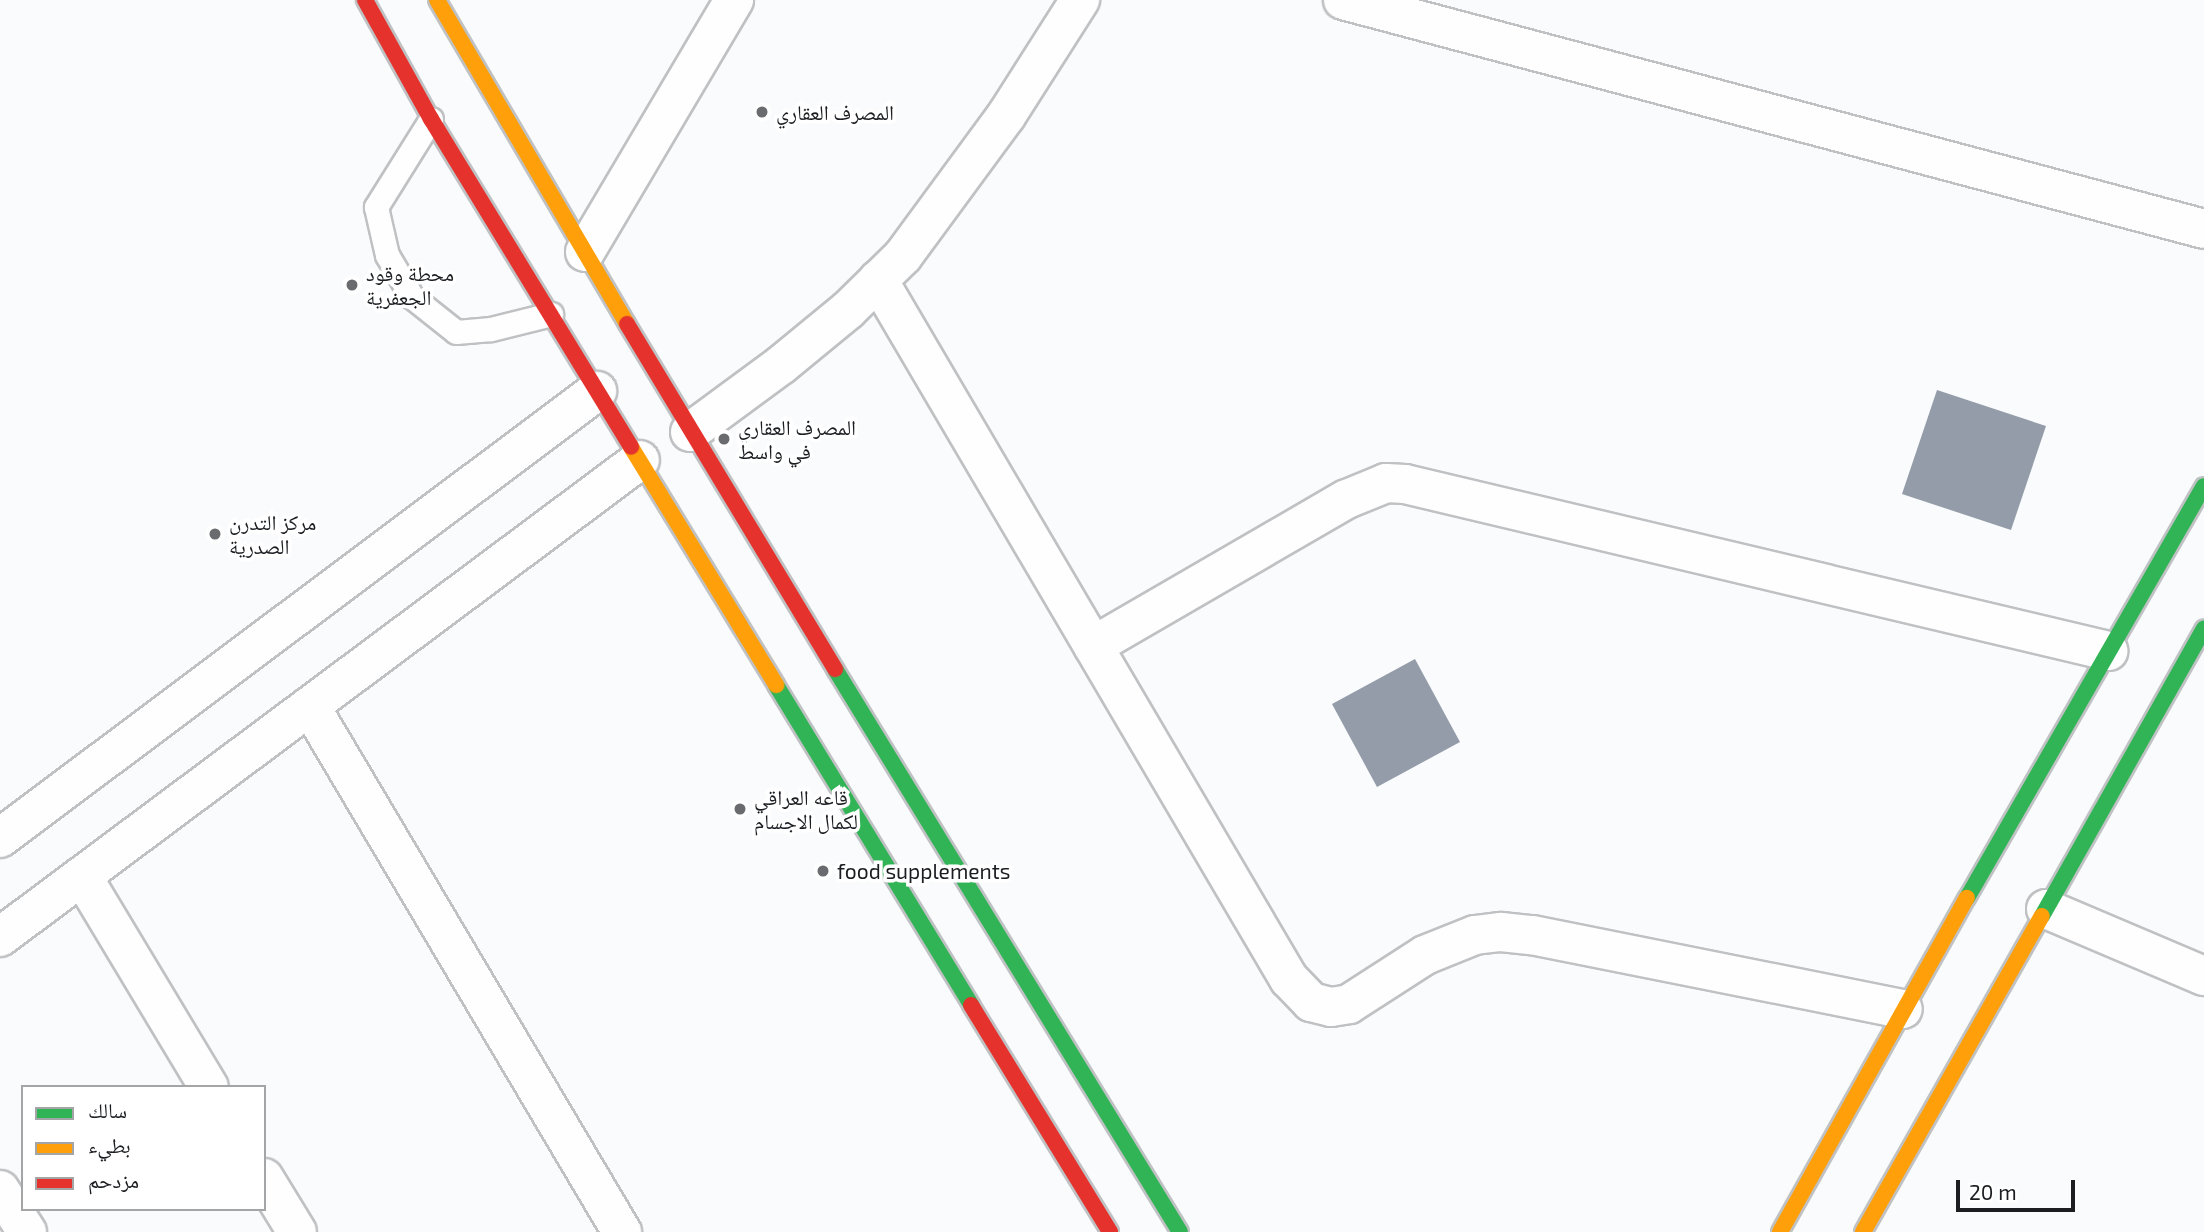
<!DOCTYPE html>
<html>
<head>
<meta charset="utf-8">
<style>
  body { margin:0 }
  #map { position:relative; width:2204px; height:1232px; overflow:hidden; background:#fafbfc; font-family:"Exo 2","Noto Naskh Arabic",sans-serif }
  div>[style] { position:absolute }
  .building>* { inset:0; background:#949caa }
  .roads { filter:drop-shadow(2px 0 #bfc1c3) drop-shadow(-2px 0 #bfc1c3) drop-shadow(0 2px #bfc1c3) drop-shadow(0 -2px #bfc1c3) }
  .lane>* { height:23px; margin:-11.5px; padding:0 11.5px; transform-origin:11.5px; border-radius:11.5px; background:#fefeff }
  .street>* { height:38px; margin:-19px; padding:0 19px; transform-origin:19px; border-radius:19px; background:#fefeff }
  .fast>* { height:16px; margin:-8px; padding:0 8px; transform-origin:8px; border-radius:8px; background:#30b455 }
  .slow>* { height:16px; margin:-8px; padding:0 8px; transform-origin:8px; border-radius:8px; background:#ff9f0a }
  .jam>* { height:16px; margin:-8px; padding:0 8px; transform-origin:8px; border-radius:8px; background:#e5322d }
  .dots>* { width:19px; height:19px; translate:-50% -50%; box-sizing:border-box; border:4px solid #fff; border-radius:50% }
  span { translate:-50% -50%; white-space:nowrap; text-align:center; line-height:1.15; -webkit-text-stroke:7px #fff; paint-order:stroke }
  .poi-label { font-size:21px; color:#1b1d21 }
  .left { translate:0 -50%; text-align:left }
  .legend { position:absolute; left:21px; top:1085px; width:245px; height:126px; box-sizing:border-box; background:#fff; border:2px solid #a4a5a6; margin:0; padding:9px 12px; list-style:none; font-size:21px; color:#1b1d21 }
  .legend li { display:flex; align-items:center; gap:14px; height:35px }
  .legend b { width:35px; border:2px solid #a4a5a6 }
  .scale { position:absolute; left:1956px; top:1180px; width:119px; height:32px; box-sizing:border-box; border:4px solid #1b1d21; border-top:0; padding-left:9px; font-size:21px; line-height:24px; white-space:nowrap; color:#1b1d21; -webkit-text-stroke:5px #fff; paint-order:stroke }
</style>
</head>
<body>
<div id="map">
  <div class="building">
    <i style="clip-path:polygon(1937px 390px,2046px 426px,2011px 530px,1902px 494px)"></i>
    <i style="clip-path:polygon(1415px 659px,1460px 742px,1377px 787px,1332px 704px)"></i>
  </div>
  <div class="roads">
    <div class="lane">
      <i style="left:431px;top:119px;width:104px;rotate:122deg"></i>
      <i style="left:376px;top:207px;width:49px;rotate:77.1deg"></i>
      <i style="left:387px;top:255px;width:49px;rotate:59.2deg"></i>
      <i style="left:412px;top:297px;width:56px;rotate:38.5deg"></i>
      <i style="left:456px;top:332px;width:35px;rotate:-5deg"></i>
      <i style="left:491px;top:329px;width:62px;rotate:-14deg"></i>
    </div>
    <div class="street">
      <i style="left:1343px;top:0;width:891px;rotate:14.89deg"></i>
      <i style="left:585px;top:252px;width:293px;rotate:-59.4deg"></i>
      <i style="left:878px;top:280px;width:811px;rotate:59.55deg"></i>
      <i style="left:1289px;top:979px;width:32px;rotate:46deg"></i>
      <i style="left:1311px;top:1002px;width:21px;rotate:14deg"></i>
      <i style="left:1331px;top:1007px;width:18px;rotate:-9deg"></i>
      <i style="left:1349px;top:1004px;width:90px;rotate:-32.8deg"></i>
      <i style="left:1425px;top:955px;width:54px;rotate:-21.8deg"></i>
      <i style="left:1475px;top:935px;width:26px;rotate:-7deg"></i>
      <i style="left:1501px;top:932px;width:31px;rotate:6deg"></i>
      <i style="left:1532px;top:935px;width:378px;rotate:11.3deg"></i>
      <i style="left:690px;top:432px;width:113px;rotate:-36.4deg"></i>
      <i style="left:781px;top:365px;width:87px;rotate:-39.4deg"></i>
      <i style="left:848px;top:310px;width:77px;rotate:-44.5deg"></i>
      <i style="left:903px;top:256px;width:174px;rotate:-53.7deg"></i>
      <i style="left:1006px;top:116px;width:138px;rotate:-57.5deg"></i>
      <i style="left:1093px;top:646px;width:293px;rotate:-30.1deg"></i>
      <i style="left:1347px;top:499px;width:42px;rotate:-22.3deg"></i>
      <i style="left:1386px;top:483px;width:19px;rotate:3deg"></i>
      <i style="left:1405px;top:484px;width:723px;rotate:13.36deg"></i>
      <i style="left:310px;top:706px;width:612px;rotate:59.33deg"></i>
      <i style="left:0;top:838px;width:746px;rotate:-36.82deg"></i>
      <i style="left:82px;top:876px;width:246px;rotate:59deg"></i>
      <i style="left:2046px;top:909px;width:172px;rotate:23deg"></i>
      <i style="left:0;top:937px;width:798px;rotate:-36.7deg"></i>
      <i style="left:264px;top:1178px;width:63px;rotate:58.6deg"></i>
      <i style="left:0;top:1190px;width:50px;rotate:57.3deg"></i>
    </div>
    <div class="fast">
      <i style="left:835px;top:669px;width:660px;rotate:58.5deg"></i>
      <i style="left:776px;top:685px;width:375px;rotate:58.6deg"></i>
      <i style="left:1967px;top:898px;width:475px;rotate:-60.1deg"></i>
      <i style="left:2042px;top:916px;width:330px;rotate:-60.6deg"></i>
    </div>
    <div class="slow">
      <i style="left:437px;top:0;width:376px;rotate:59.6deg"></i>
      <i style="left:631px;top:447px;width:279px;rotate:58.6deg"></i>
      <i style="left:1780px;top:1232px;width:383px;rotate:-60.8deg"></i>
      <i style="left:1863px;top:1232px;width:363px;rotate:-60.5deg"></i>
    </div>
    <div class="jam">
      <i style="left:365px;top:0;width:136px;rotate:61deg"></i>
      <i style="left:431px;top:119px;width:384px;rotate:58.6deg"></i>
      <i style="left:627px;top:324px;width:403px;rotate:58.9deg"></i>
      <i style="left:971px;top:1005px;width:266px;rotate:58.5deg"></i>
    </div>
  </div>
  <div class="dots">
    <i style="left:762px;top:112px;background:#696b6e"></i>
    <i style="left:352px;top:285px;background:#696b6e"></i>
    <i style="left:724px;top:439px;background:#696b6e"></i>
    <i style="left:215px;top:534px;background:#696b6e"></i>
    <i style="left:740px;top:809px;background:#696b6e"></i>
    <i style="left:823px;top:871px;background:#696b6e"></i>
  </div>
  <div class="poi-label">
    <span class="left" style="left:776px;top:112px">المصرف العقاري</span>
    <span class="left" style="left:366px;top:285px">محطة وقود<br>الجعفرية</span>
    <span class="left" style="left:738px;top:439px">المصرف العقاري<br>في واسط</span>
    <span class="left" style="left:229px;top:534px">مركز التدرن<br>الصدرية</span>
    <span class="left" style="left:754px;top:809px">قاعه العراقي<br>لكمال الاجسام</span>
    <span class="left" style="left:837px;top:871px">food supplements</span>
  </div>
  <ul class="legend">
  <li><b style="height:9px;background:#30b455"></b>سالك</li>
  <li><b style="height:9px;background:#ff9f0a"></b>بطيء</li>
  <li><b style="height:9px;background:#e5322d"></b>مزدحم</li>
  </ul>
  <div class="scale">20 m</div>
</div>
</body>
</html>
